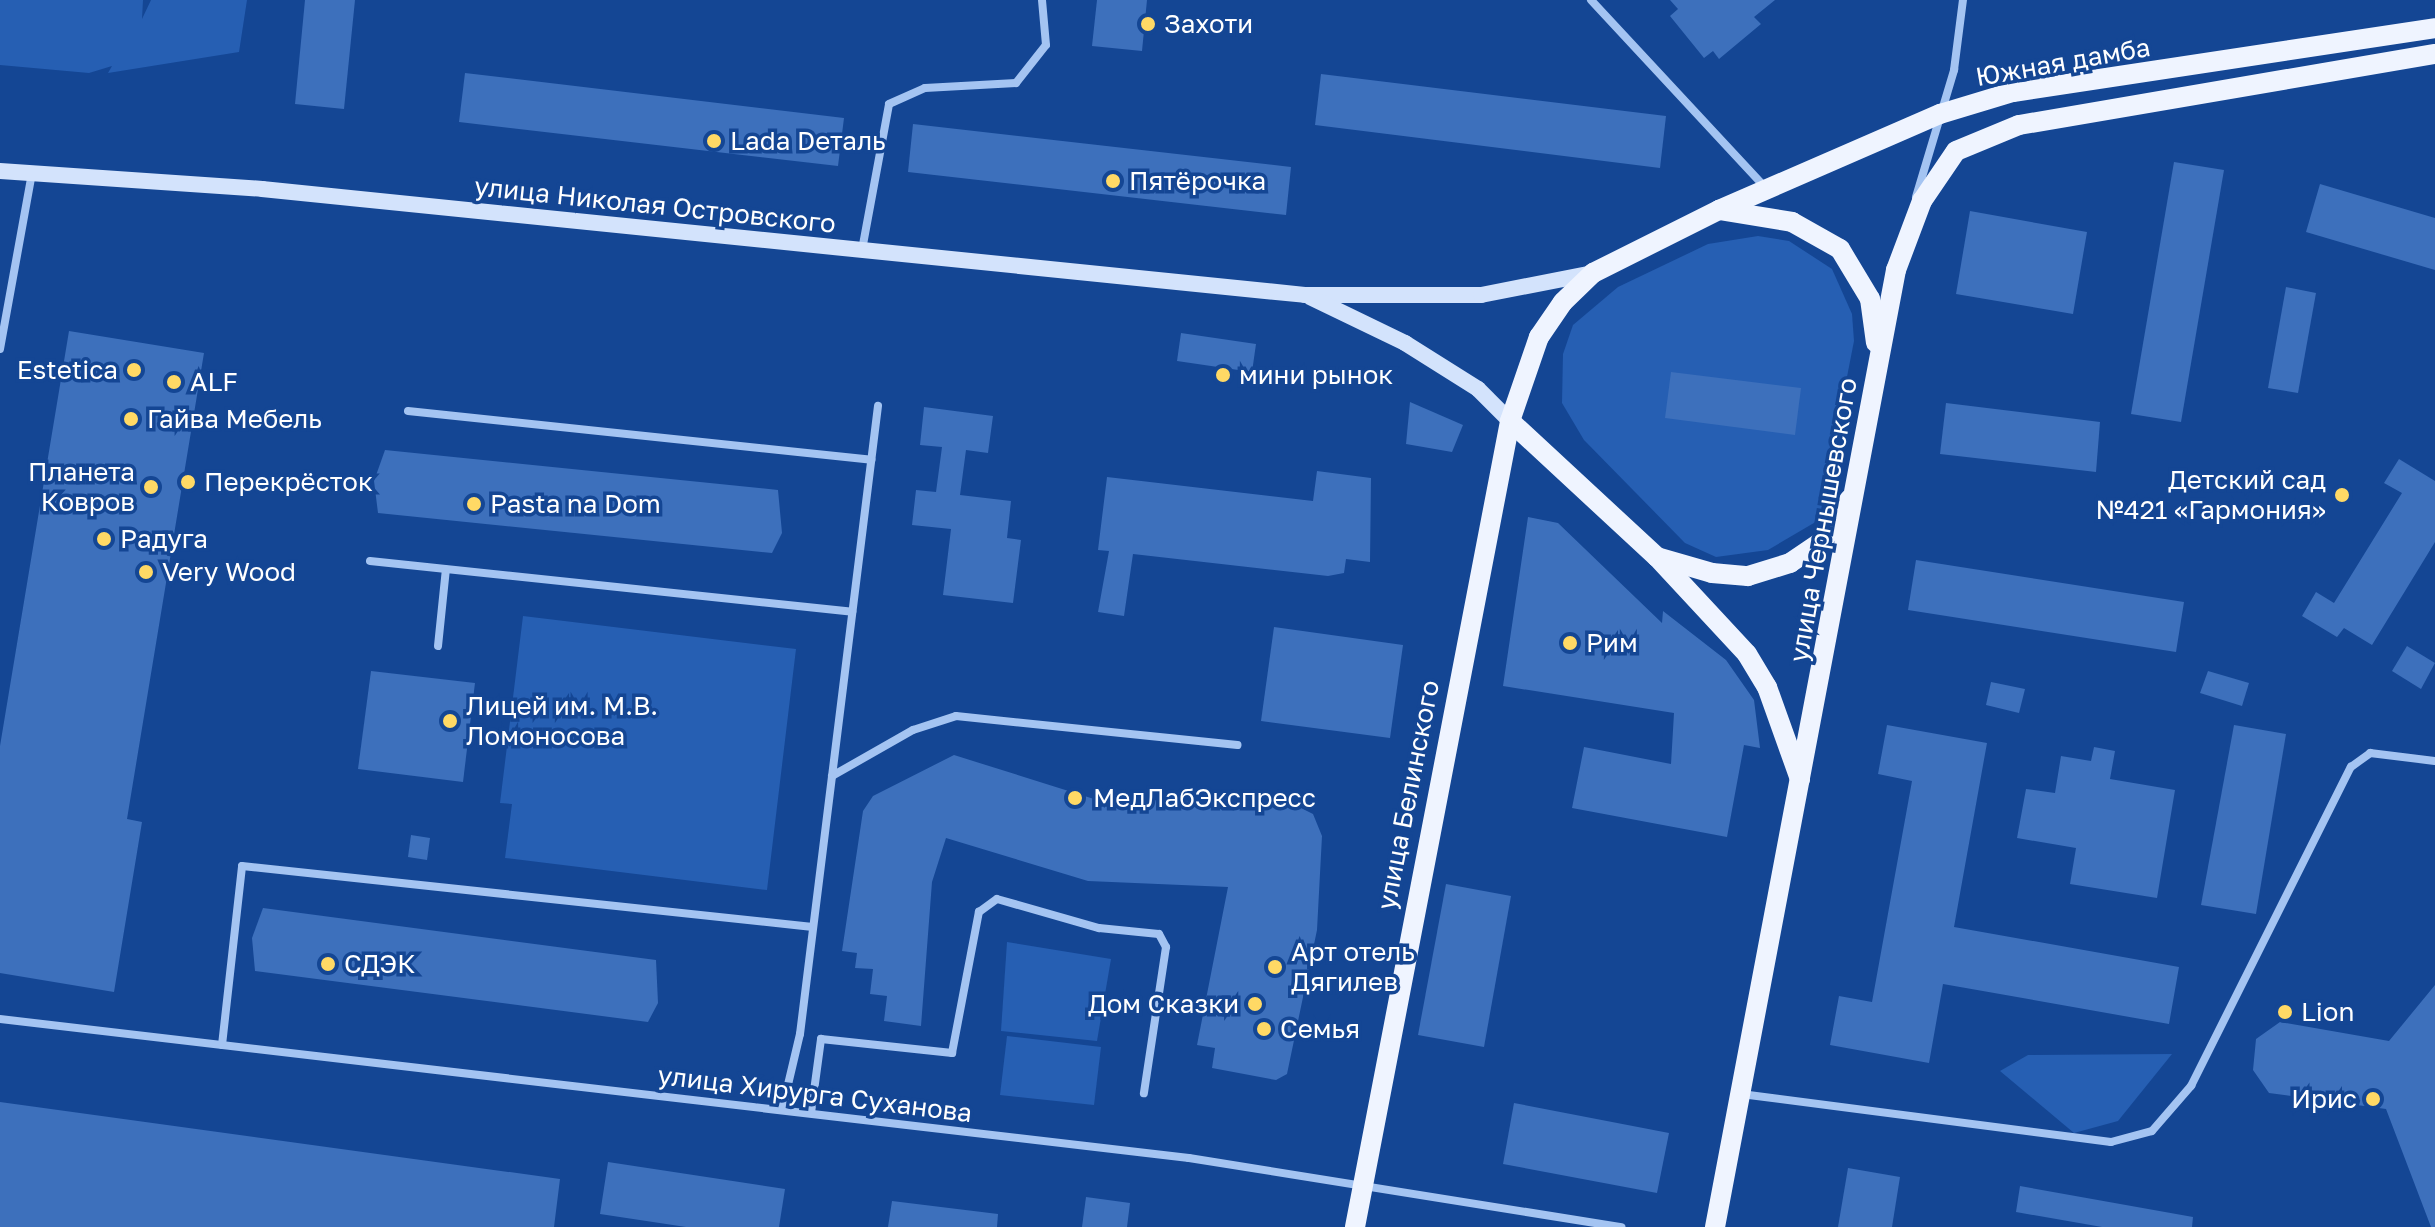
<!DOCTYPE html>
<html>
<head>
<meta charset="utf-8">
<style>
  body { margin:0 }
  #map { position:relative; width:2435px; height:1227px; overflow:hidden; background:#144694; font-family:"Golos Text",sans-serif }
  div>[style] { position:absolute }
  .green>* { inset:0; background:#265fb3 }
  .building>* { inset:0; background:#3d70bc }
  .minor>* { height:8px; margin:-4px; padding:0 4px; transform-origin:4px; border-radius:4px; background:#a4c4f2 }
  .secondary>* { height:16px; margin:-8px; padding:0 8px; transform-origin:8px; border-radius:8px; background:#d3e3fc }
  .primary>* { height:20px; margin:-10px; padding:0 10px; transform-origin:10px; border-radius:10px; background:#eff4ff }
  .dots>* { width:22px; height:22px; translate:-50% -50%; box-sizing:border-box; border:4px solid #144694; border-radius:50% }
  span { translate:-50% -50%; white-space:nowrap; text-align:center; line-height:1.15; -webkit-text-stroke:7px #144694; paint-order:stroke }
  .poi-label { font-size:26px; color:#fff }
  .left { translate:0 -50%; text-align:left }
  .right { translate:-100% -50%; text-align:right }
  .street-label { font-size:26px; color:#fff }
</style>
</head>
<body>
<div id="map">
  <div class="green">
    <i style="clip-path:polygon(0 0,143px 0,142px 19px,151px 0,247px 0,239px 52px,108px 73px,112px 66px,89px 73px,0 65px)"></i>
    <i style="clip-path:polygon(1758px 236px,1789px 241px,1832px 269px,1852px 314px,1854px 341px,1819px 520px,1768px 550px,1716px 557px,1685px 543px,1584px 440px,1562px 403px,1563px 354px,1573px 325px,1618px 287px,1708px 244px)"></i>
    <i style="clip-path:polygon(523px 616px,796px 649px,767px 890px,505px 858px,512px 804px,500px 803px)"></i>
    <i style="clip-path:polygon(1007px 942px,1111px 959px,1097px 1041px,1001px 1031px)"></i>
    <i style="clip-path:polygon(1007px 1036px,1101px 1047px,1094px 1105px,1000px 1095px)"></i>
    <i style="clip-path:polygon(2172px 1054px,2118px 1121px,2074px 1133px,2000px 1071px,2028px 1055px)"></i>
  </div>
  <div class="building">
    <i style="clip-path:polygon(305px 0,355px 0,344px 109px,295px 104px)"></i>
    <i style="clip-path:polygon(1097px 0,1147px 0,1142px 51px,1092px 46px)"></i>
    <i style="clip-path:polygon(1670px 0,1775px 0,1754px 17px,1761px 24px,1719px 59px,1713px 51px,1704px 58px,1670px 16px,1678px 9px)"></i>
    <i style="clip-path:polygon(465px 73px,844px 118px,838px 166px,459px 122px)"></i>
    <i style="clip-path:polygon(1321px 74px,1666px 116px,1660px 168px,1315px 125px)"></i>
    <i style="clip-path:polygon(913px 124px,1291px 167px,1286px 215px,908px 172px)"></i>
    <i style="clip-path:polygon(2174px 162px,2224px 170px,2181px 422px,2131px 414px)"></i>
    <i style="clip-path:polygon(2320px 184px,2435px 218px,2435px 270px,2306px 232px)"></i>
    <i style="clip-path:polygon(1970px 211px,2087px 232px,2073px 314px,1956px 294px)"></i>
    <i style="clip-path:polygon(2286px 287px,2316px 293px,2298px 393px,2268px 388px)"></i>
    <i style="clip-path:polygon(69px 331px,204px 353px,127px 819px,142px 822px,114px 992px,0 973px,0 746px)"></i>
    <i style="clip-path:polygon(1181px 333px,1256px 344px,1252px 372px,1177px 361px)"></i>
    <i style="clip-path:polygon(1671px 372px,1801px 388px,1795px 435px,1665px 418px)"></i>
    <i style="clip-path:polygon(1410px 402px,1463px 425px,1452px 452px,1406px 444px)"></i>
    <i style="clip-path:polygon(1946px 403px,2100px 422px,2096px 472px,1940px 454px)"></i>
    <i style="clip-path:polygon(924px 407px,993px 416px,988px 453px,966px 450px,960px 495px,1011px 501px,1007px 538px,1021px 540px,1013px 603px,943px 595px,951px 529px,912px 525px,916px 490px,936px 492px,942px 447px,920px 445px)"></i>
    <i style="clip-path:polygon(385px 450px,778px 490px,782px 533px,772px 553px,378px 513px,374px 481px)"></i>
    <i style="clip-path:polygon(2399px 459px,2435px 481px,2435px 542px,2372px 645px,2344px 628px,2337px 637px,2302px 616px,2316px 592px,2334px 603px,2402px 493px,2384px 483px)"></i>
    <i style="clip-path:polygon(1317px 471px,1371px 478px,1370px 562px,1346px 559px,1344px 573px,1328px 576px,1133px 554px,1124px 616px,1098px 612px,1109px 551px,1098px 550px,1107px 477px,1313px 501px)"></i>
    <i style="clip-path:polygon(1528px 517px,1558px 523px,1662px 623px,1663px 611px,1726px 660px,1754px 700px,1760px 748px,1744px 745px,1727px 837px,1572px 808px,1584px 747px,1671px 764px,1674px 713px,1503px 686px)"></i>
    <i style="clip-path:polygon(1916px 560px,2184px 602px,2176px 652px,1908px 610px)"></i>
    <i style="clip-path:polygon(1274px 627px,1403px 645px,1390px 738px,1261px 721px)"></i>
    <i style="clip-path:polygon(2407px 646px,2435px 663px,2421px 689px,2392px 671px)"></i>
    <i style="clip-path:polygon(371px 671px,475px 683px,463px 782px,358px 769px)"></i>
    <i style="clip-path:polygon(2208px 671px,2249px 683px,2242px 706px,2200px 693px)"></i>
    <i style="clip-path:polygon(1991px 682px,2025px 689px,2019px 713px,1986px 705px)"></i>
    <i style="clip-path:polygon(1887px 725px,1987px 743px,1954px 927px,2179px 967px,2169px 1024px,1943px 984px,1929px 1063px,1830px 1045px,1839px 996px,1872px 1002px,1912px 781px,1878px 774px)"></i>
    <i style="clip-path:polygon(2234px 725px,2286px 734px,2256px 914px,2201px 905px)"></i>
    <i style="clip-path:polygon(2094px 747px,2115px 751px,2110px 779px,2175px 790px,2157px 898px,2070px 884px,2076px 848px,2017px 838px,2026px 789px,2055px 793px,2061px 756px,2091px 761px)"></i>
    <i style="clip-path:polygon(954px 755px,1094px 799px,1291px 803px,1313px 814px,1322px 836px,1317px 930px,1287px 1074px,1276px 1080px,1212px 1068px,1215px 1048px,1197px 1045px,1228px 887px,1088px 881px,946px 838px,932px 882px,921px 1026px,884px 1021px,887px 996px,870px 994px,873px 969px,855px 968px,857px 953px,842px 951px,863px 811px,873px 796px)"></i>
    <i style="clip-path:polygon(411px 835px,430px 838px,427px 860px,408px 857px)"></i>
    <i style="clip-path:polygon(1446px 884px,1511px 896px,1484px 1047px,1418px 1035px)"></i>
    <i style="clip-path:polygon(263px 908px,656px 960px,658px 1003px,648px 1022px,255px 971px,252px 938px)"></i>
    <i style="clip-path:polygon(2435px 985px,2435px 1227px,2431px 1227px,2386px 1109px,2269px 1093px,2253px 1070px,2256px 1039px,2280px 1022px,2389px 1041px)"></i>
    <i style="clip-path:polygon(0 1102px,560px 1179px,554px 1227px,0 1227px)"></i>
    <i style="clip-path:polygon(1514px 1103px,1669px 1133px,1657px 1193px,1503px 1164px)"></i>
    <i style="clip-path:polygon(608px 1162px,785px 1189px,779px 1227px,686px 1227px,600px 1214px)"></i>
    <i style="clip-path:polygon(1848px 1168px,1900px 1177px,1892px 1227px,1838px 1227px)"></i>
    <i style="clip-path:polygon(2020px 1186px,2193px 1217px,2192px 1227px,2102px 1227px,2016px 1212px)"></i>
    <i style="clip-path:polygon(1086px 1197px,1130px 1203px,1127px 1227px,1082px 1227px)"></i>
    <i style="clip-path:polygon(892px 1201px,998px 1214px,997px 1227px,888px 1227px)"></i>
  </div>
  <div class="minor">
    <i style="left:1591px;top:0;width:255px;rotate:47.1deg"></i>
    <i style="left:1916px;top:197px;width:133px;rotate:-73.3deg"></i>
    <i style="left:1954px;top:70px;width:71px;rotate:-82.7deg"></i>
    <i style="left:862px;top:250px;width:148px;rotate:-79.5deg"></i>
    <i style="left:889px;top:104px;width:39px;rotate:-24deg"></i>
    <i style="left:925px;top:88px;width:91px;rotate:-3.1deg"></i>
    <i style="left:1016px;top:83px;width:48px;rotate:-51.7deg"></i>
    <i style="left:1046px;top:45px;width:45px;rotate:-95.1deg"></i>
    <i style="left:0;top:349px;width:179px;rotate:-79.7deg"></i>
    <i style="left:408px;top:411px;width:466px;rotate:6deg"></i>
    <i style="left:370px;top:561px;width:485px;rotate:6deg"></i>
    <i style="left:438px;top:646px;width:77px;rotate:-84.1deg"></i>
    <i style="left:832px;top:776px;width:93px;rotate:-29.6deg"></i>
    <i style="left:913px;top:730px;width:45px;rotate:-18deg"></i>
    <i style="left:956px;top:716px;width:283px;rotate:5.9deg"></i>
    <i style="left:0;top:1019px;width:1197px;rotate:6.67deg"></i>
    <i style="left:1189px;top:1158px;width:438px;rotate:9.1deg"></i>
    <i style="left:222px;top:1045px;width:180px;rotate:-83.6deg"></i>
    <i style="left:242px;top:866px;width:574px;rotate:6.1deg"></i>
    <i style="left:1741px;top:1094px;width:373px;rotate:7.4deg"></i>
    <i style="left:2111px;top:1142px;width:42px;rotate:-15deg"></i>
    <i style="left:2152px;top:1131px;width:60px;rotate:-49.1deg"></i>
    <i style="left:2191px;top:1086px;width:357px;rotate:-63.4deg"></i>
    <i style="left:2351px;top:767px;width:24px;rotate:-36deg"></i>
    <i style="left:2370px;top:753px;width:65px;rotate:7deg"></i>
    <i style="left:782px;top:1110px;width:78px;rotate:-76.7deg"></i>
    <i style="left:800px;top:1034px;width:633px;rotate:-82.92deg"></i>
    <i style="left:811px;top:1113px;width:75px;rotate:-82.3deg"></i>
    <i style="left:821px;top:1039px;width:132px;rotate:6.1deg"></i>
    <i style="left:952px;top:1053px;width:144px;rotate:-79.2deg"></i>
    <i style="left:979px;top:912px;width:22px;rotate:-36deg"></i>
    <i style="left:997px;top:899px;width:106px;rotate:15.9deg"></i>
    <i style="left:1099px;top:928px;width:60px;rotate:5.7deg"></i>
    <i style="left:1159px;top:934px;width:15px;rotate:62deg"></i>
    <i style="left:1166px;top:947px;width:148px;rotate:98.6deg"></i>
  </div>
  <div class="secondary">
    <i style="left:0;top:171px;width:263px;rotate:3.9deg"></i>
    <i style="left:262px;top:189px;width:1048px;rotate:5.8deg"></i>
    <i style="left:1305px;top:295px;width:176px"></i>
    <i style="left:1481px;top:295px;width:114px;rotate:-11.1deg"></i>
    <i style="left:1310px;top:297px;width:106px;rotate:25.8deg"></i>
    <i style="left:1405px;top:343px;width:86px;rotate:32.2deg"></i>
    <i style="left:1478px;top:389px;width:45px;rotate:45deg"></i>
  </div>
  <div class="primary">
    <i style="left:1719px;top:210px;width:74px;rotate:9.3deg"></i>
    <i style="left:1792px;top:222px;width:55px;rotate:29.4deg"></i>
    <i style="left:1840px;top:249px;width:58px;rotate:59deg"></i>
    <i style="left:1870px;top:299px;width:44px;rotate:82.2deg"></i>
    <i style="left:1510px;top:421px;width:200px;rotate:42.8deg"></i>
    <i style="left:1657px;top:557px;width:57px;rotate:16.2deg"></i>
    <i style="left:1712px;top:573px;width:36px;rotate:5deg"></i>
    <i style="left:1748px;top:576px;width:44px;rotate:-17.2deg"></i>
    <i style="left:1790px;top:563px;width:40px;rotate:-34deg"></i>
    <i style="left:1823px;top:541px;width:49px;rotate:-57.6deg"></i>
    <i style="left:1657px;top:557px;width:132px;rotate:47.1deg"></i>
    <i style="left:1747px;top:654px;width:39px;rotate:59deg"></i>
    <i style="left:1767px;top:687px;width:98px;rotate:70.3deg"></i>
    <i style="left:1355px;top:1227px;width:821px;rotate:-79.11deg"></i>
    <i style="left:1510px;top:421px;width:89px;rotate:-71deg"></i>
    <i style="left:1539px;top:337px;width:42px;rotate:-55.6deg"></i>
    <i style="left:1563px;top:302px;width:42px;rotate:-44deg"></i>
    <i style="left:1593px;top:273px;width:141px;rotate:-26.6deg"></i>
    <i style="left:1719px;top:210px;width:241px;rotate:-23.5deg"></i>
    <i style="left:1940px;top:114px;width:76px;rotate:-16.8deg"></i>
    <i style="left:2013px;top:92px;width:427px;rotate:-8.6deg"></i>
    <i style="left:1715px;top:1227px;width:974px;rotate:-79.29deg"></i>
    <i style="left:1896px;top:270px;width:74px;rotate:-69.4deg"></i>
    <i style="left:1922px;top:201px;width:60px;rotate:-55.8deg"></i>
    <i style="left:1956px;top:151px;width:68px;rotate:-22.4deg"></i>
    <i style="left:2019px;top:125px;width:422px;rotate:-9.7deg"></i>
  </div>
  <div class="dots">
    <i style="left:1148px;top:24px;background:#ffd965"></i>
    <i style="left:714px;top:141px;background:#ffd965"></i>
    <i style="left:1113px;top:181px;background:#ffd965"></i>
    <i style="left:134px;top:370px;background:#ffd965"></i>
    <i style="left:1223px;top:375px;background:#ffd965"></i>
    <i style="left:174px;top:382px;background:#ffd965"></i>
    <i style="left:131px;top:419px;background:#ffd965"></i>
    <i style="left:188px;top:482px;background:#ffd965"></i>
    <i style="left:151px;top:487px;background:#ffd965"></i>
    <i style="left:2342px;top:495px;background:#ffd965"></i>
    <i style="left:474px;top:504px;background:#ffd965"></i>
    <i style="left:104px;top:539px;background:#ffd965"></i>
    <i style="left:146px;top:572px;background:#ffd965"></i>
    <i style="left:1570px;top:643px;background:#ffd965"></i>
    <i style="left:450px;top:721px;background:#ffd965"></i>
    <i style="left:1075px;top:798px;background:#ffd965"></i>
    <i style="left:328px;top:964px;background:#ffd965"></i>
    <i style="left:1275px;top:967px;background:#ffd965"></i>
    <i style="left:1255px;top:1004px;background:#ffd965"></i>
    <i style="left:2285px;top:1012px;background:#ffd965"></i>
    <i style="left:1264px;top:1029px;background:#ffd965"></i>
    <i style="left:2373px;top:1099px;background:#ffd965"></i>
  </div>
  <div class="poi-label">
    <span class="left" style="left:1164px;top:24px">Захоти</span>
    <span class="left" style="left:730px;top:141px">Lada Dеталь</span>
    <span class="left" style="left:1129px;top:181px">Пятёрочка</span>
    <span class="right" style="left:118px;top:370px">Estetica</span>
    <span class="left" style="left:1239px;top:375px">мини рынок</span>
    <span class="left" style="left:190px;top:382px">ALF</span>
    <span class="left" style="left:147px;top:419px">Гайва Мебель</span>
    <span class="right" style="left:135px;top:487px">Планета<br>Ковров</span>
    <span class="right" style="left:2326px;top:495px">Детский сад<br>№421 «Гармония»</span>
    <span class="left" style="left:204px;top:482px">Перекрёсток</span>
    <span class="left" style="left:490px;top:504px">Pasta na Dom</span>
    <span class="left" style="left:120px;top:539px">Радуга</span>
    <span class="left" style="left:162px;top:572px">Very Wood</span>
    <span class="left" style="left:1586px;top:643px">Рим</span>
    <span class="left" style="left:466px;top:721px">Лицей им. М.В.<br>Ломоносова</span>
    <span class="left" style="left:1093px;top:798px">МедЛабЭкспресс</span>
    <span class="left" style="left:1291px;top:967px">Арт отель<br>Дягилев</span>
    <span class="left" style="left:344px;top:964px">СДЭК</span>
    <span class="right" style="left:1239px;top:1004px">Дом Сказки</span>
    <span class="left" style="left:2301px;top:1012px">Lion</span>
    <span class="left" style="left:1280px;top:1029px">Семья</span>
    <span class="right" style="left:2357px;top:1099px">Ирис</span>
  </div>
  <div class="street-label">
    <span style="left:2063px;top:62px;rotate:-10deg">Южная дамба</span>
    <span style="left:655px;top:205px;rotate:6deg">улица Николая Островского</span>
    <span style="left:1823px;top:520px;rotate:-80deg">улица Чернышевского</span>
    <span style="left:1408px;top:795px;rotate:-79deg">улица Белинского</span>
    <span style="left:815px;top:1094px;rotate:7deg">улица Хирурга Суханова</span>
  </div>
</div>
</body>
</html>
